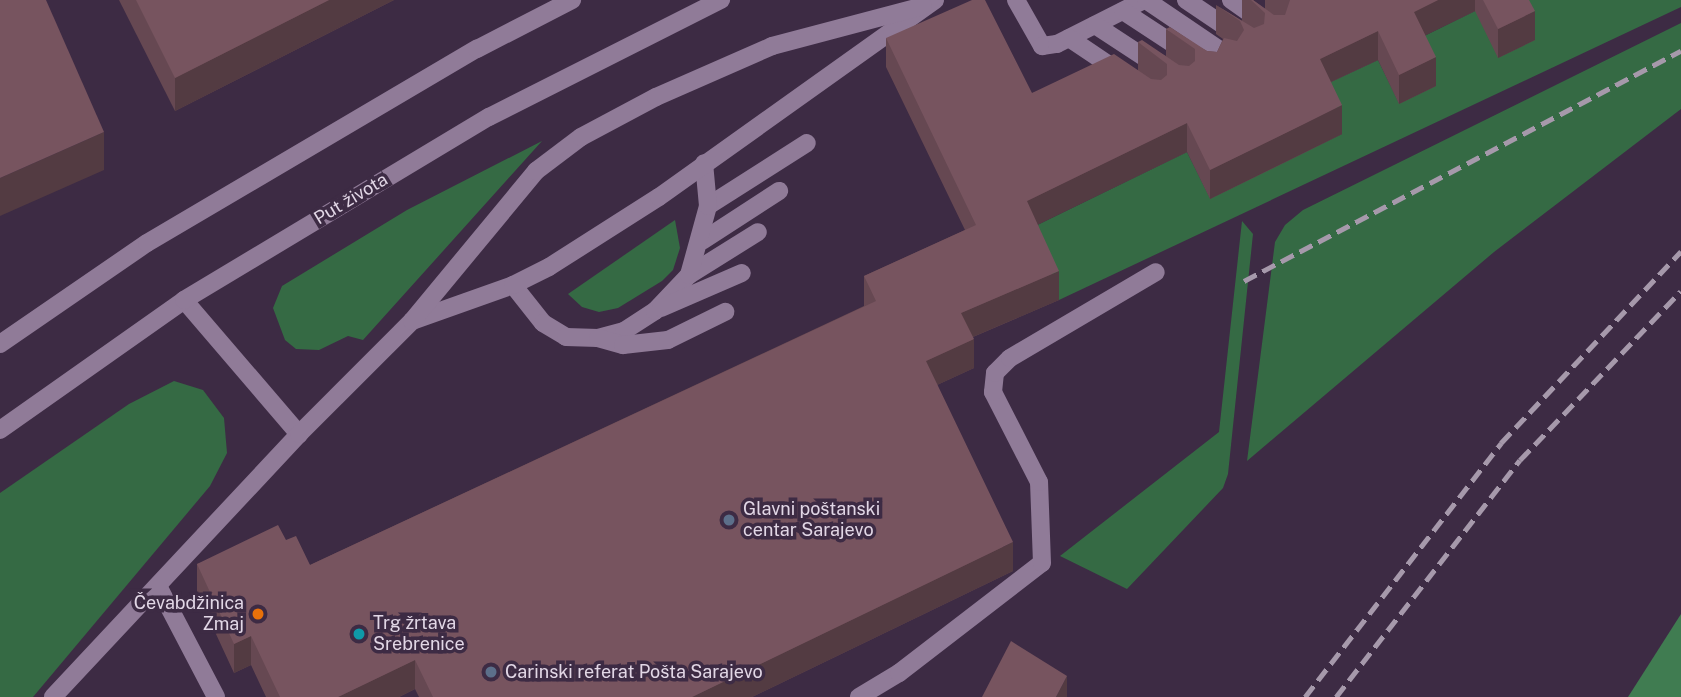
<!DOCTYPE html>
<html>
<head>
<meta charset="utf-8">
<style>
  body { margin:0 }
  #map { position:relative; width:1681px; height:697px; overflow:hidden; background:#3d2b44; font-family:"Public Sans",sans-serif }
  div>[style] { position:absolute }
  .green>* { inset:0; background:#356a44 }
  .forest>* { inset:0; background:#407c51 }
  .minor>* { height:18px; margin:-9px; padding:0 9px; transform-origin:9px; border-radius:9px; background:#907b98 }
  .rail>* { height:5px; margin-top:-2.5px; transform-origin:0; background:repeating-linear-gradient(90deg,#a699ab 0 14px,transparent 0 21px) }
  .wall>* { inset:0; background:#664852 }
  .shaded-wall>* { inset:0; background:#533b42 }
  .building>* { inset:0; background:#77545f }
  .dots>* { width:19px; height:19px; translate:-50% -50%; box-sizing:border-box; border:4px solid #3d2b44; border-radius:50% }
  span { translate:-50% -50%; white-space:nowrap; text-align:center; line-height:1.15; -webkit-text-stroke:7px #3d2b44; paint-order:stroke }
  .street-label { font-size:18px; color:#e2d7e6 }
  .poi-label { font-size:18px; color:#e2d7e6 }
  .left { translate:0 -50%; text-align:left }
  .right { translate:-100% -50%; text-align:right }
</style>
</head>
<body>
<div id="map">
  <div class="green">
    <i style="clip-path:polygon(1515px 0,1681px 0,1681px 7px,1059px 300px,1027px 230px,1187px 152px,1210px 198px,1342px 134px,1320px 87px,1378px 60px,1399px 103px,1436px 85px,1414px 41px,1475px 11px)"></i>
    <i style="clip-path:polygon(1681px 23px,1681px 109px,1494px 252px,1247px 461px,1275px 242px,1285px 225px,1303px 210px)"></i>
    <i style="clip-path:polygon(542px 141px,363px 340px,348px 336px,319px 350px,296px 349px,285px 340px,273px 308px,282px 286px,407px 210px)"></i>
    <i style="clip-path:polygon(675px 220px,680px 248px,673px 270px,662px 281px,618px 308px,599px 312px,582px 307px,568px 294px)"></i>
    <i style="clip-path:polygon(1242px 221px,1253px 234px,1228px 474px,1223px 488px,1127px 589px,1060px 556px,1219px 432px)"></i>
    <i style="clip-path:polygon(174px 381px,203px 390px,224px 418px,227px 453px,210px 486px,33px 697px,0 697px,0 493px,129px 404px)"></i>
  </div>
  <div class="forest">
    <i style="clip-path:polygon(1681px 614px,1681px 697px,1628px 697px)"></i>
  </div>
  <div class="minor">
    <i style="left:1016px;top:0;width:53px;rotate:60.5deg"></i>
    <i style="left:1042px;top:46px;width:15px;rotate:-8deg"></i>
    <i style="left:1057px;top:44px;width:97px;rotate:-26.8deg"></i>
    <i style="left:1146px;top:0;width:105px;rotate:34.1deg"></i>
    <i style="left:1186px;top:0;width:59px;rotate:34deg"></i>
    <i style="left:1231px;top:0;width:35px;rotate:35deg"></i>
    <i style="left:1123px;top:11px;width:73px;rotate:33.3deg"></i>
    <i style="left:1095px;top:25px;width:73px;rotate:33.3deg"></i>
    <i style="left:1069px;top:38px;width:63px;rotate:33.9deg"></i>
    <i style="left:708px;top:206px;width:117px;rotate:-32.5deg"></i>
    <i style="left:702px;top:241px;width:92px;rotate:-33deg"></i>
    <i style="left:689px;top:275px;width:81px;rotate:-31.9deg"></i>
    <i style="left:513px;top:285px;width:48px;rotate:51.7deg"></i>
    <i style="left:543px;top:323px;width:27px;rotate:31deg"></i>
    <i style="left:566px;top:337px;width:32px;rotate:2deg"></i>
    <i style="left:598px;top:338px;width:27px;rotate:-15deg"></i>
    <i style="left:624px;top:331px;width:37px;rotate:-33deg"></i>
    <i style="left:655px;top:311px;width:50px;rotate:-46.6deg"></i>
    <i style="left:689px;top:275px;width:72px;rotate:-74.6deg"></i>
    <i style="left:708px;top:206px;width:43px;rotate:-95.3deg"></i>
    <i style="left:184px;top:300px;width:177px;rotate:49.4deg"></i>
    <i style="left:661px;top:308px;width:88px;rotate:-23.4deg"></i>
    <i style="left:412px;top:321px;width:107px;rotate:-19.6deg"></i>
    <i style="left:513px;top:285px;width:40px;rotate:-26.6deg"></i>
    <i style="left:549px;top:267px;width:130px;rotate:-32.5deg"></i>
    <i style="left:659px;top:197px;width:339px;rotate:-35.5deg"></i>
    <i style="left:598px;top:338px;width:26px;rotate:16deg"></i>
    <i style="left:623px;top:345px;width:45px;rotate:-6.3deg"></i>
    <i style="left:668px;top:340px;width:64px;rotate:-26.2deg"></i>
    <i style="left:0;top:344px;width:178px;rotate:-34.5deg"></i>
    <i style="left:147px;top:243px;width:383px;rotate:-30.5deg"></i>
    <i style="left:477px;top:49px;width:107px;rotate:-27.3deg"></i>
    <i style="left:0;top:430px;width:225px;rotate:-35.2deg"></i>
    <i style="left:184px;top:300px;width:356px;rotate:-31deg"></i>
    <i style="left:489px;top:117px;width:260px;rotate:-26.8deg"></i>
    <i style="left:158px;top:586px;width:125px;rotate:62.4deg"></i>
    <i style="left:53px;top:697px;width:360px;rotate:-46.9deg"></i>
    <i style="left:299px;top:434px;width:160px;rotate:-45deg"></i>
    <i style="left:412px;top:321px;width:195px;rotate:-50.4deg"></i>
    <i style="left:536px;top:171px;width:56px;rotate:-37.1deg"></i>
    <i style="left:581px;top:137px;width:85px;rotate:-28.1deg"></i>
    <i style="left:656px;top:97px;width:127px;rotate:-23.7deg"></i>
    <i style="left:772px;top:46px;width:156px;rotate:-14.8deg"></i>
    <i style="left:859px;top:697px;width:47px;rotate:-31deg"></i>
    <i style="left:899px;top:673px;width:180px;rotate:-37.6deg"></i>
    <i style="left:1042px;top:563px;width:81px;rotate:-92.1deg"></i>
    <i style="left:1039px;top:482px;width:101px;rotate:-117.1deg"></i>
    <i style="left:993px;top:392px;width:19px;rotate:-84deg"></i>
    <i style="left:995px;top:373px;width:21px;rotate:-45deg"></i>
    <i style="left:1010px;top:358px;width:169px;rotate:-30.5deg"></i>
  </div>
  <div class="rail">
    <i style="left:1244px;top:281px;width:494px;rotate:-27.8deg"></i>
    <i style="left:1305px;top:697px;width:321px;rotate:-52.3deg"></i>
    <i style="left:1501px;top:443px;width:263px;rotate:-46.8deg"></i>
    <i style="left:1336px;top:697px;width:300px;rotate:-52.2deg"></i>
    <i style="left:1520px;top:460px;width:233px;rotate:-46.4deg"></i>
  </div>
  <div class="wall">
    <i style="clip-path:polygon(119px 0,394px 0,175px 111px)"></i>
    <i style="clip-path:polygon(1242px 0,1253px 0,1265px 9px,1265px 0,1529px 0,1535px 40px,1498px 58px,1475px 11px,1425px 35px,1436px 86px,1399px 104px,1378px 60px,1331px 82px,1342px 134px,1302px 154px,1210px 199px,1187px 152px,1038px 224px,1059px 300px,973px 337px,974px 368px,937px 385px,1013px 571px,752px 697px,419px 697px,415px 689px,399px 697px,266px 697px,251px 665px,234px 673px,197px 593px,197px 564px,286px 540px,310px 565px,864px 306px,864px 276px,965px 230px,886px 67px,886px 38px,1032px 93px,1138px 70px,1138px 42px,1166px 56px,1166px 29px,1207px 51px,1217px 52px,1223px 39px,1216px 34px,1216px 5px,1242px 21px)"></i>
  </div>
  <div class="shaded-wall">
    <i style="clip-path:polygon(329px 0,394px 0,175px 111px,175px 78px)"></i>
    <i style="clip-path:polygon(1438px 0,1475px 0,1475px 11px,1414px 41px,1414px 12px)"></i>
    <i style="clip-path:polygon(1535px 11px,1535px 40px,1498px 58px,1498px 29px)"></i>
    <i style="clip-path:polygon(1378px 31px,1378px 60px,1320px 87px,1320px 59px)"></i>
    <i style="clip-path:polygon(1436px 57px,1436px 86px,1399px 104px,1399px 75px)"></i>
    <i style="clip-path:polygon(1342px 105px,1342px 134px,1210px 199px,1210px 170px)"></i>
    <i style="clip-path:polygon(1187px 123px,1187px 152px,1027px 230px,1027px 201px)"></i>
    <i style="clip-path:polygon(104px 132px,104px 170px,0 216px,0 178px)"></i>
    <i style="clip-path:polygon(1059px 271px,1059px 300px,961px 342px,961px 313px)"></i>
    <i style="clip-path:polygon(974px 339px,974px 368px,926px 390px,926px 361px)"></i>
    <i style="clip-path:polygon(1013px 542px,1013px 571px,752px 697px,692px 697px)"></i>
    <i style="clip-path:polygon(251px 636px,251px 665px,234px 673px,234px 644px)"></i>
    <i style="clip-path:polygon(415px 660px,415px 689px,399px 697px,338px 697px)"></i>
    <i style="clip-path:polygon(1067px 676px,1067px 697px,1056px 697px)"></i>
  </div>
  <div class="building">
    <i style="clip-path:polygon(0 0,46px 0,104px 132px,0 178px)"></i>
    <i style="clip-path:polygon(136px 0,329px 0,175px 78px)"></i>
    <i style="clip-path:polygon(972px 0,985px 0,1032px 93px,1114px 54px,1151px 79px,1161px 80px,1167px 75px,1167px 64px,1138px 42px,1142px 40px,1179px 65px,1189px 66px,1195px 61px,1195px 49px,1166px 29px,1170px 27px,1207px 51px,1217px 52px,1224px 38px,1237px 41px,1244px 30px,1240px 21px,1216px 5px,1254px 28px,1264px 24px,1265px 13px,1251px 0,1253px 0,1274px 15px,1285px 15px,1290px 0,1438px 0,1414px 12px,1436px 57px,1399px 75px,1378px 31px,1320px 59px,1342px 105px,1302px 125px,1210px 170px,1187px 123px,1027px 201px,1059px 271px,961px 313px,974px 339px,926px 361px,1013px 542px,692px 697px,433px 697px,415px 660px,338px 697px,280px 697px,251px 636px,234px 644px,197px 564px,278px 525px,286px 540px,296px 536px,310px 565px,876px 301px,864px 276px,976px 225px,886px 38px)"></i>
    <i style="clip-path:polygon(1483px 0,1529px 0,1535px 11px,1498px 29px)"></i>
    <i style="clip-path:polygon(1011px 641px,1067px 676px,1056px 697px,982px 697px)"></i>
  </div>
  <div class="dots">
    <i style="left:729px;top:520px;background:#5c6f8a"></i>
    <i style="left:258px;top:614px;background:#e8710a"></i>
    <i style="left:359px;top:634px;background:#0f9aa8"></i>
    <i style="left:491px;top:672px;background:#5c6f8a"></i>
  </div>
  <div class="street-label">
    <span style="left:351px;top:199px;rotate:-31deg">Put života</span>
  </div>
  <div class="poi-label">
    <span class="left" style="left:743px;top:520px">Glavni poštanski<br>centar Sarajevo</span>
    <span class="right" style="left:244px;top:614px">Čevabdžinica<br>Zmaj</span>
    <span class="left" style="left:373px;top:634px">Trg žrtava<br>Srebrenice</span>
    <span class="left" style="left:505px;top:672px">Carinski referat Pošta Sarajevo</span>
  </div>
</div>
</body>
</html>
